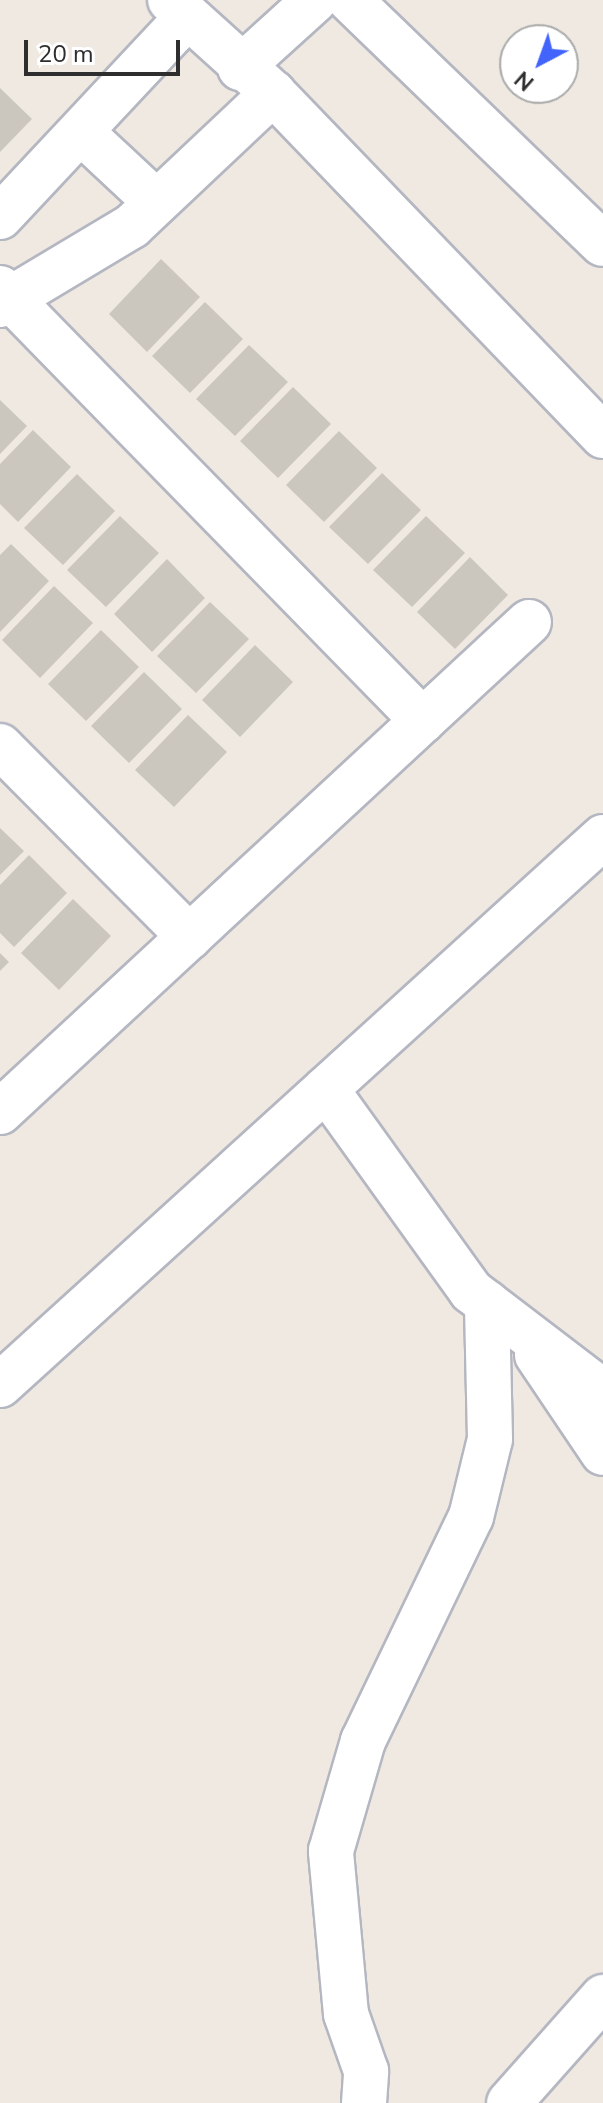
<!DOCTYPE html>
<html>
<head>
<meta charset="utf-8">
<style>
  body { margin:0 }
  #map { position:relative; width:603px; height:2103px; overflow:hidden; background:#efe9e1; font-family:"Nunito Sans",sans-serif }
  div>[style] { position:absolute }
  .building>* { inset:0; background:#cbc7bf }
  .roads { filter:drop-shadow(2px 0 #b4b7c1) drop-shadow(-2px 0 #b4b7c1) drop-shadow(0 2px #b4b7c1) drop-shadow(0 -2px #b4b7c1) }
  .minor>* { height:44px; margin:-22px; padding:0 22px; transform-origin:22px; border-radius:22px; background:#fff }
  span { translate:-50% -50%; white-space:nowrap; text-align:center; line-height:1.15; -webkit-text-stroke:8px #fff; paint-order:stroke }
  .north { position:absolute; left:499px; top:24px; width:80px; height:80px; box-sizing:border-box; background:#fff; border:2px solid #ababab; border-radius:50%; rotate:221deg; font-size:22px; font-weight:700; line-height:32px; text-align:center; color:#2e2e2e }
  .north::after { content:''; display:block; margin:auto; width:28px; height:36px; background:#4264fb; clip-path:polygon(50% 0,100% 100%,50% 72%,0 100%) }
  .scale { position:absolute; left:24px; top:40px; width:156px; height:36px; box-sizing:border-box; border:4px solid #2e2e2e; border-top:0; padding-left:10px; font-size:24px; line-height:28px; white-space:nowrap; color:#2e2e2e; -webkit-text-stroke:6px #fff; paint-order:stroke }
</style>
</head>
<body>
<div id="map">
  <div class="building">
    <i style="clip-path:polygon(0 88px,32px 119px,0 152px)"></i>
    <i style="clip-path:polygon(161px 259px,200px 297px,147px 352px,109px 314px)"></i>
    <i style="clip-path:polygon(205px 302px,243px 339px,190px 393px,152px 356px)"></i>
    <i style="clip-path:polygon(249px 345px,288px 382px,235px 436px,196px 399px)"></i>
    <i style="clip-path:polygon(293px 387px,331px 424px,278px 478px,240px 441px)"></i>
    <i style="clip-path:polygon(0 400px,27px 426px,0 454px)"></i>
    <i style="clip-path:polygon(33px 430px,71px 467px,18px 522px,0 504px,0 464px)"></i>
    <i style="clip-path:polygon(339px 431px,377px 468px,324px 522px,286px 485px)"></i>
    <i style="clip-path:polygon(382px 473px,421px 510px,368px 564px,329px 527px)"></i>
    <i style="clip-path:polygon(77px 474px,115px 511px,63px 565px,24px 528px)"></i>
    <i style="clip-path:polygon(120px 516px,159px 553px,106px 607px,67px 570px)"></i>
    <i style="clip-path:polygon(426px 516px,465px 553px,412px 607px,373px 570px)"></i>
    <i style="clip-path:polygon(11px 544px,49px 581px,0 632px,0 555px)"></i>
    <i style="clip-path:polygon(470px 557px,508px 595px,455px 649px,417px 612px)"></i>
    <i style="clip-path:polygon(167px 559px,205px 598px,152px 652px,114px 614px)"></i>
    <i style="clip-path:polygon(54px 586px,93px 623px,40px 678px,2px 640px)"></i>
    <i style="clip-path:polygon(210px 602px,249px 639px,196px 693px,157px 656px)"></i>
    <i style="clip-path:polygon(101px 630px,139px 667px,86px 721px,48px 684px)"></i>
    <i style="clip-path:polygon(255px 645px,293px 682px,240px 737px,202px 700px)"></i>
    <i style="clip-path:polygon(144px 672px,182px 709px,129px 763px,91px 726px)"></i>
    <i style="clip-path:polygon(188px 715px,227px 752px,174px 807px,135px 770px)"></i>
    <i style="clip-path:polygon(0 828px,24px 851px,0 875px)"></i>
    <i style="clip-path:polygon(29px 855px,67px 893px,14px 947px,0 933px,0 885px)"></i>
    <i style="clip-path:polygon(73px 899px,111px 936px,59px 990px,21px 953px)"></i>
    <i style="clip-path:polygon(0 953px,9px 962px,0 971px)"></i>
  </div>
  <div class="roads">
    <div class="minor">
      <i style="left:170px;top:0;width:139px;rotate:42.1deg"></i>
      <i style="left:273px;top:93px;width:476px;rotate:46.1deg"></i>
      <i style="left:350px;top:0;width:351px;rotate:44deg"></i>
      <i style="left:240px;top:68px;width:101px;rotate:-42.2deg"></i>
      <i style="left:81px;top:132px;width:101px;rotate:43deg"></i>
      <i style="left:0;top:217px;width:274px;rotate:-46.9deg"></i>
      <i style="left:0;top:288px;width:605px;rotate:45.67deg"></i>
      <i style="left:0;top:305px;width:154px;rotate:-30.9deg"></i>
      <i style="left:132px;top:226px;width:194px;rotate:-43.3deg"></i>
      <i style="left:0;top:746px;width:269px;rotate:45.2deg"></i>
      <i style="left:326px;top:1089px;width:249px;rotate:54.3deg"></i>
      <i style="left:471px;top:1291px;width:166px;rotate:37.4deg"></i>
      <i style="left:0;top:1112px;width:721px;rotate:-42.81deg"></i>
      <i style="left:537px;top:1355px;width:118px;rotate:56deg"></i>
      <i style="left:0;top:1385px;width:815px;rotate:-42.26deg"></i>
      <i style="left:364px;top:2103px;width:32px;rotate:-86deg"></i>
      <i style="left:366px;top:2071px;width:60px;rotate:-109.3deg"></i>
      <i style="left:346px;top:2014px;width:164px;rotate:-95.3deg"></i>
      <i style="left:331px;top:1851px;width:115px;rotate:-73.8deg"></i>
      <i style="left:363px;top:1741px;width:249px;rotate:-64.3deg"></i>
      <i style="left:471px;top:1517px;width:80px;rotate:-76.3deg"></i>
      <i style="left:490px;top:1439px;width:136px;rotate:-91.3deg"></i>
      <i style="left:509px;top:2103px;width:142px;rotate:-48.4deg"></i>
    </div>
  </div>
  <div class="north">N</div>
  <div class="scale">20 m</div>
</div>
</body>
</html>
